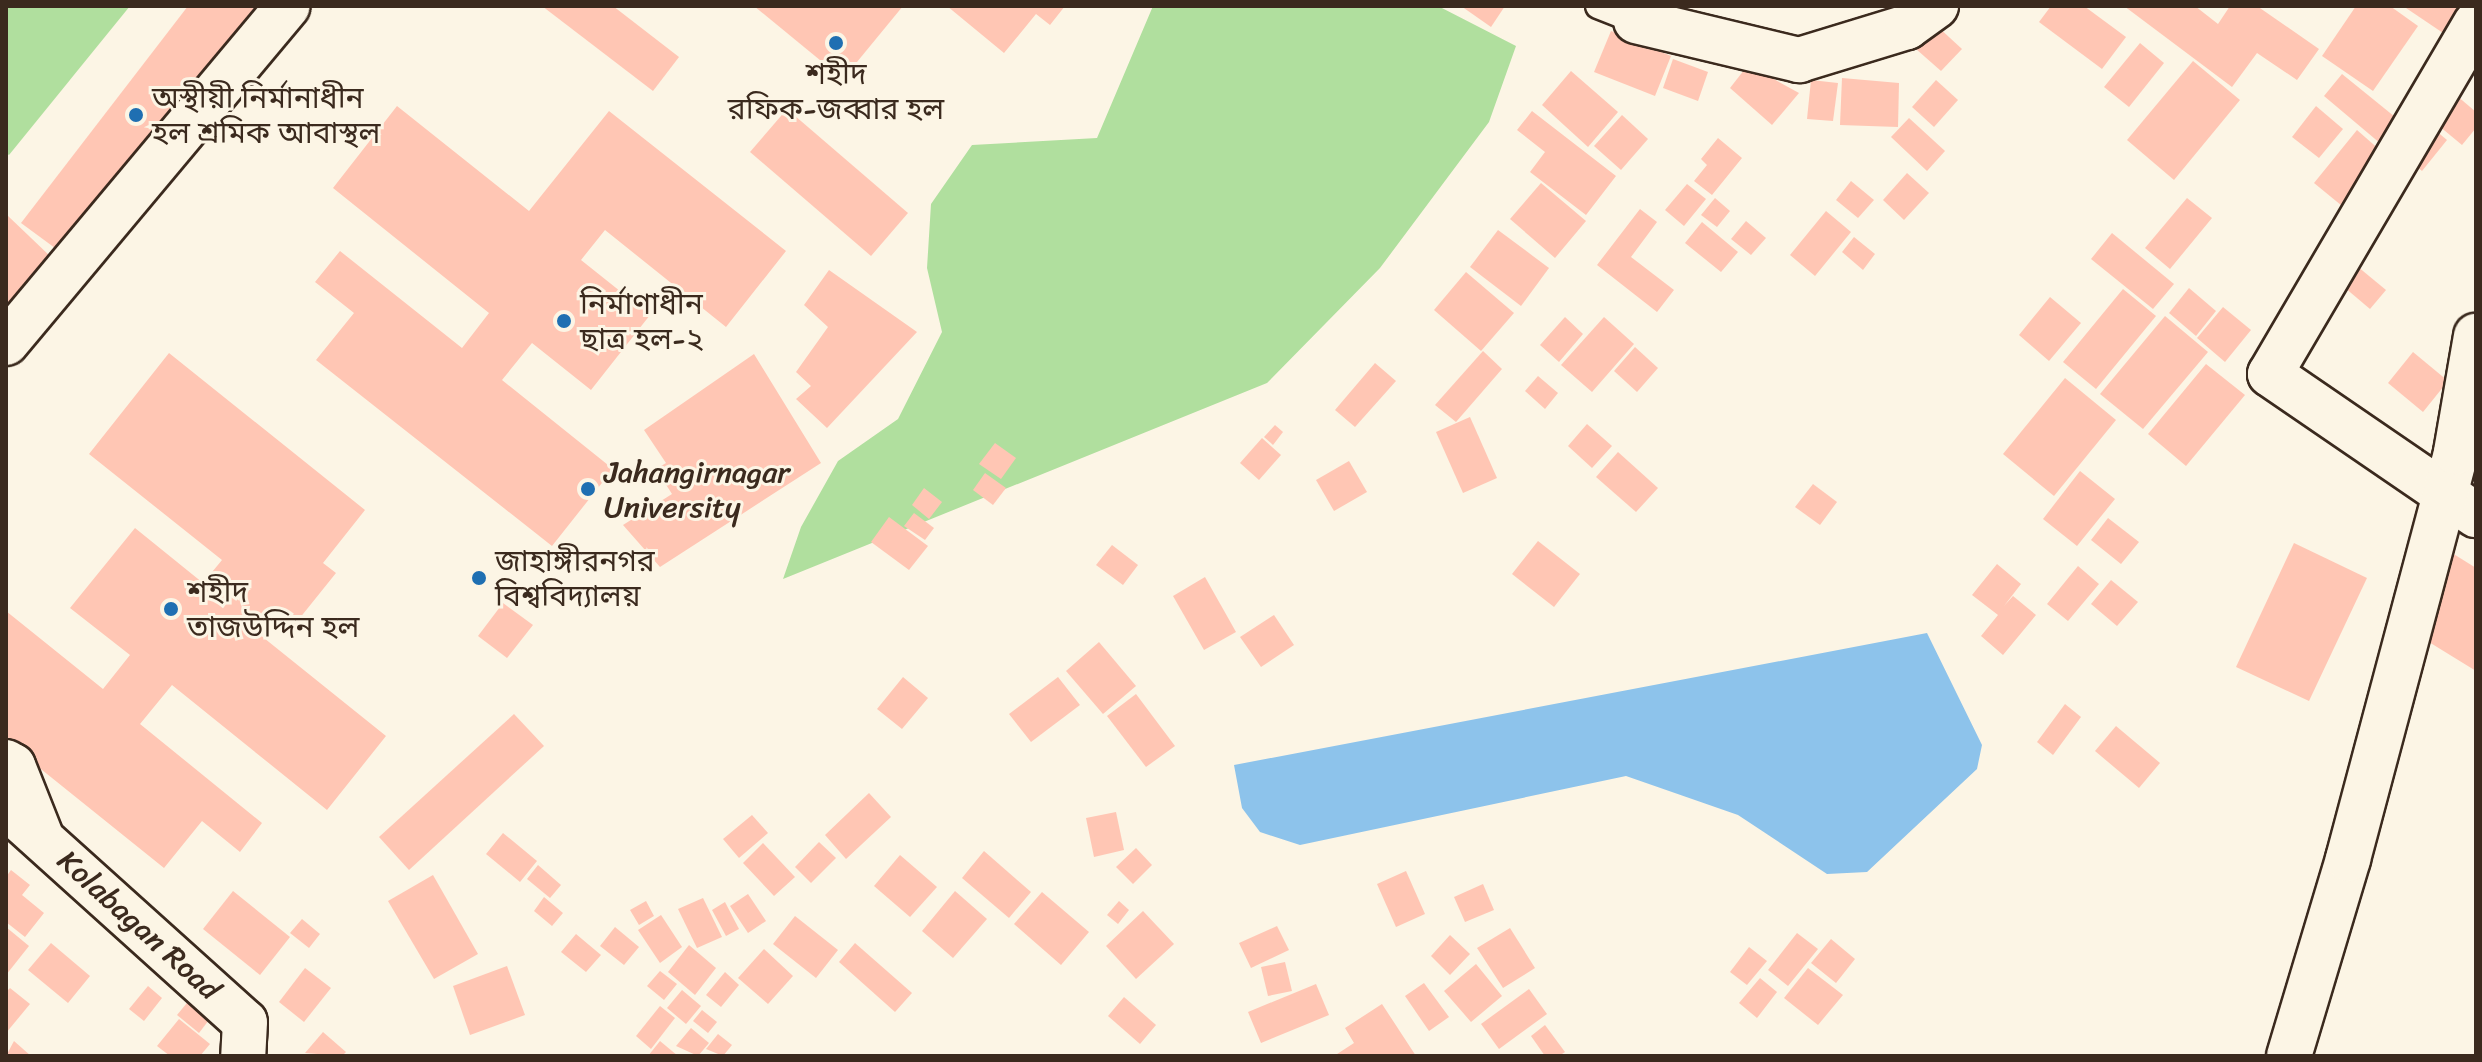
<!DOCTYPE html>
<html>
<head>
<meta charset="utf-8">
<style>
  body { margin:0 }
  #map { position:relative; width:2482px; height:1062px; overflow:hidden; background:#fcf5e5; font-family:Sriracha,"Noto Sans Bengali",sans-serif }
  div>[style] { position:absolute }
  .green>* { inset:0; background:#b0df9e }
  .water>* { inset:0; background:#8dc3eb }
  .building>* { inset:0; background:#ffc6b4 }
  .roads { filter:drop-shadow(2px 0 #3b2a1e) drop-shadow(-2px 0 #3b2a1e) drop-shadow(0 2px #3b2a1e) drop-shadow(0 -2px #3b2a1e) }
  .service>* { height:24px; margin:-12px; padding:0 12px; transform-origin:12px; border-radius:12px; background:#fcf5e5 }
  .minor>* { height:44px; margin:-22px; padding:0 22px; transform-origin:22px; border-radius:22px; background:#fcf5e5 }
  .dots>* { width:22px; height:22px; translate:-50% -50%; box-sizing:border-box; border:4px solid #fcf5e5; border-radius:50% }
  span { translate:-50% -50%; white-space:nowrap; text-align:center; line-height:1.15; -webkit-text-stroke:6px #fcf5e5; paint-order:stroke }
  .poi-label { font-size:30px; color:#3b2a1e }
  .left { translate:0 -50%; text-align:left }
  .street-label { font-size:30px; color:#3b2a1e }
  .frame { position:absolute; inset:0; border:8px solid #3b2a1e; pointer-events:none }
</style>
</head>
<body>
<div id="map">
  <div class="green">
    <i style="clip-path:polygon(6px 6px,130px 6px,9px 155px,6px 153px)"></i>
    <i style="clip-path:polygon(1153px 6px,1438px 6px,1516px 46px,1489px 122px,1380px 268px,1267px 383px,783px 579px,801px 527px,838px 461px,898px 419px,942px 332px,927px 268px,931px 204px,972px 145px,1097px 138px)"></i>
  </div>
  <div class="water">
    <i style="clip-path:polygon(1927px 633px,1982px 745px,1977px 769px,1867px 872px,1827px 874px,1738px 815px,1626px 776px,1300px 845px,1260px 832px,1242px 808px,1234px 765px)"></i>
  </div>
  <div class="building">
    <i style="clip-path:polygon(188px 6px,256px 6px,55px 248px,21px 223px)"></i>
    <i style="clip-path:polygon(542px 6px,613px 6px,679px 57px,653px 91px)"></i>
    <i style="clip-path:polygon(754px 6px,903px 6px,843px 79px)"></i>
    <i style="clip-path:polygon(947px 6px,1065px 6px,1050px 25px,1036px 14px,1004px 53px)"></i>
    <i style="clip-path:polygon(1461px 6px,1505px 6px,1491px 27px)"></i>
    <i style="clip-path:polygon(2051px 6px,2084px 6px,2126px 37px,2102px 69px,2039px 22px)"></i>
    <i style="clip-path:polygon(2124px 6px,2195px 6px,2218px 24px,2230px 6px,2257px 6px,2319px 49px,2297px 80px,2257px 53px,2232px 87px)"></i>
    <i style="clip-path:polygon(2356px 6px,2390px 6px,2418px 26px,2373px 91px,2322px 56px)"></i>
    <i style="clip-path:polygon(2403px 6px,2474px 6px,2452px 39px)"></i>
    <i style="clip-path:polygon(1937px 26px,1962px 49px,1941px 71px,1916px 49px)"></i>
    <i style="clip-path:polygon(1611px 31px,1671px 56px,1655px 96px,1594px 72px)"></i>
    <i style="clip-path:polygon(2140px 43px,2164px 63px,2129px 107px,2104px 87px)"></i>
    <i style="clip-path:polygon(1673px 59px,1708px 72px,1698px 101px,1663px 88px)"></i>
    <i style="clip-path:polygon(2193px 61px,2240px 100px,2174px 180px,2127px 140px)"></i>
    <i style="clip-path:polygon(1748px 65px,1799px 93px,1772px 125px,1730px 88px)"></i>
    <i style="clip-path:polygon(1571px 71px,1618px 112px,1588px 147px,1542px 105px)"></i>
    <i style="clip-path:polygon(2342px 74px,2400px 121px,2381px 144px,2324px 96px)"></i>
    <i style="clip-path:polygon(1842px 78px,1899px 83px,1898px 127px,1840px 125px)"></i>
    <i style="clip-path:polygon(1811px 80px,1838px 83px,1833px 121px,1807px 119px)"></i>
    <i style="clip-path:polygon(1936px 80px,1958px 100px,1934px 127px,1912px 107px)"></i>
    <i style="clip-path:polygon(2443px 84px,2476px 112px,2476px 128px,2462px 145px,2421px 111px)"></i>
    <i style="clip-path:polygon(397px 106px,529px 211px,609px 111px,786px 251px,726px 327px,605px 230px,581px 260px,650px 315px,591px 390px,532px 343px,502px 380px,613px 469px,552px 546px,316px 360px,354px 313px,315px 282px,340px 251px,462px 348px,489px 313px,333px 188px)"></i>
    <i style="clip-path:polygon(2316px 106px,2343px 129px,2319px 158px,2292px 137px)"></i>
    <i style="clip-path:polygon(787px 109px,908px 213px,871px 256px,750px 152px)"></i>
    <i style="clip-path:polygon(1532px 111px,1616px 176px,1586px 215px,1530px 172px,1545px 152px,1517px 130px)"></i>
    <i style="clip-path:polygon(1622px 115px,1648px 139px,1621px 170px,1594px 146px)"></i>
    <i style="clip-path:polygon(1909px 118px,1945px 151px,1927px 171px,1891px 137px)"></i>
    <i style="clip-path:polygon(2423px 120px,2447px 140px,2422px 171px,2397px 150px)"></i>
    <i style="clip-path:polygon(2357px 130px,2390px 159px,2347px 210px,2314px 183px)"></i>
    <i style="clip-path:polygon(1718px 138px,1742px 158px,1712px 195px,1694px 181px,1707px 165px,1701px 159px)"></i>
    <i style="clip-path:polygon(1907px 173px,1929px 193px,1904px 220px,1883px 200px)"></i>
    <i style="clip-path:polygon(1851px 181px,1874px 200px,1858px 218px,1836px 200px)"></i>
    <i style="clip-path:polygon(1541px 183px,1586px 221px,1555px 258px,1510px 219px)"></i>
    <i style="clip-path:polygon(1687px 184px,1706px 199px,1684px 226px,1665px 210px)"></i>
    <i style="clip-path:polygon(1715px 198px,1730px 211px,1717px 227px,1701px 215px)"></i>
    <i style="clip-path:polygon(2187px 198px,2212px 218px,2170px 269px,2145px 248px)"></i>
    <i style="clip-path:polygon(1640px 209px,1657px 222px,1631px 257px,1674px 290px,1657px 312px,1597px 265px)"></i>
    <i style="clip-path:polygon(1826px 211px,1851px 232px,1815px 276px,1790px 255px)"></i>
    <i style="clip-path:polygon(7px 215px,52px 258px,6px 310px,6px 217px)"></i>
    <i style="clip-path:polygon(1746px 221px,1766px 238px,1751px 255px,1731px 239px)"></i>
    <i style="clip-path:polygon(1702px 222px,1738px 252px,1721px 272px,1685px 243px)"></i>
    <i style="clip-path:polygon(1498px 230px,1549px 268px,1521px 306px,1470px 267px)"></i>
    <i style="clip-path:polygon(2112px 233px,2174px 284px,2153px 309px,2091px 259px)"></i>
    <i style="clip-path:polygon(1854px 237px,1875px 254px,1863px 270px,1842px 252px)"></i>
    <i style="clip-path:polygon(2346px 257px,2386px 290px,2370px 309px,2331px 276px)"></i>
    <i style="clip-path:polygon(829px 270px,917px 332px,827px 428px,796px 399px,811px 386px,796px 372px,828px 327px,804px 305px)"></i>
    <i style="clip-path:polygon(1466px 272px,1514px 313px,1481px 351px,1434px 310px)"></i>
    <i style="clip-path:polygon(2189px 288px,2216px 311px,2196px 336px,2169px 313px)"></i>
    <i style="clip-path:polygon(2123px 289px,2156px 316px,2096px 389px,2063px 362px)"></i>
    <i style="clip-path:polygon(2050px 297px,2081px 323px,2049px 361px,2019px 335px)"></i>
    <i style="clip-path:polygon(2223px 307px,2251px 330px,2225px 362px,2197px 338px)"></i>
    <i style="clip-path:polygon(2165px 316px,2208px 352px,2143px 429px,2100px 394px)"></i>
    <i style="clip-path:polygon(1565px 317px,1583px 334px,1559px 362px,1540px 345px)"></i>
    <i style="clip-path:polygon(1604px 317px,1634px 344px,1592px 392px,1561px 365px)"></i>
    <i style="clip-path:polygon(1635px 347px,1658px 368px,1637px 392px,1614px 371px)"></i>
    <i style="clip-path:polygon(1483px 351px,1502px 369px,1456px 422px,1435px 405px)"></i>
    <i style="clip-path:polygon(2413px 352px,2448px 381px,2423px 412px,2388px 383px)"></i>
    <i style="clip-path:polygon(169px 353px,365px 510px,323px 563px,336px 573px,295px 624px,272px 607px,254px 630px,386px 736px,327px 810px,172px 685px,140px 724px,262px 823px,240px 852px,202px 821px,164px 868px,6px 741px,6px 611px,103px 689px,130px 655px,70px 608px,135px 528px,203px 583px,222px 560px,89px 454px)"></i>
    <i style="clip-path:polygon(754px 354px,821px 463px,660px 567px,623px 525px,672px 494px,656px 469px,666px 463px,644px 430px)"></i>
    <i style="clip-path:polygon(1375px 363px,1396px 381px,1355px 427px,1335px 410px)"></i>
    <i style="clip-path:polygon(2206px 364px,2245px 395px,2186px 466px,2148px 434px)"></i>
    <i style="clip-path:polygon(1538px 376px,1558px 393px,1545px 409px,1525px 391px)"></i>
    <i style="clip-path:polygon(2065px 378px,2116px 420px,2054px 496px,2003px 454px)"></i>
    <i style="clip-path:polygon(1470px 417px,1497px 478px,1463px 493px,1436px 432px)"></i>
    <i style="clip-path:polygon(1587px 424px,1612px 446px,1592px 468px,1568px 446px)"></i>
    <i style="clip-path:polygon(1275px 425px,1283px 432px,1273px 445px,1264px 437px)"></i>
    <i style="clip-path:polygon(1262px 438px,1281px 455px,1259px 480px,1240px 463px)"></i>
    <i style="clip-path:polygon(995px 443px,1016px 458px,1001px 479px,979px 464px)"></i>
    <i style="clip-path:polygon(1618px 452px,1658px 488px,1636px 512px,1596px 477px)"></i>
    <i style="clip-path:polygon(1349px 461px,1367px 492px,1334px 511px,1316px 480px)"></i>
    <i style="clip-path:polygon(2080px 471px,2115px 499px,2077px 546px,2043px 519px)"></i>
    <i style="clip-path:polygon(985px 473px,1006px 488px,993px 505px,973px 490px)"></i>
    <i style="clip-path:polygon(1813px 484px,1837px 502px,1820px 525px,1795px 507px)"></i>
    <i style="clip-path:polygon(924px 488px,942px 502px,929px 519px,912px 505px)"></i>
    <i style="clip-path:polygon(914px 513px,934px 528px,925px 540px,904px 526px)"></i>
    <i style="clip-path:polygon(889px 517px,928px 546px,909px 570px,871px 542px)"></i>
    <i style="clip-path:polygon(2108px 518px,2139px 542px,2121px 564px,2091px 540px)"></i>
    <i style="clip-path:polygon(1538px 541px,1580px 574px,1554px 607px,1512px 574px)"></i>
    <i style="clip-path:polygon(2294px 543px,2367px 578px,2309px 701px,2236px 667px)"></i>
    <i style="clip-path:polygon(1112px 545px,1138px 565px,1123px 585px,1096px 565px)"></i>
    <i style="clip-path:polygon(2444px 548px,2476px 568px,2476px 671px,2398px 623px)"></i>
    <i style="clip-path:polygon(1997px 564px,2021px 584px,2004px 606px,2013px 596px,2036px 615px,2003px 655px,1981px 636px,1998px 615px,1972px 595px)"></i>
    <i style="clip-path:polygon(2078px 566px,2099px 584px,2068px 621px,2047px 604px)"></i>
    <i style="clip-path:polygon(1205px 577px,1236px 632px,1204px 650px,1173px 596px)"></i>
    <i style="clip-path:polygon(2111px 580px,2138px 602px,2117px 626px,2091px 604px)"></i>
    <i style="clip-path:polygon(503px 603px,533px 625px,507px 658px,478px 636px)"></i>
    <i style="clip-path:polygon(1274px 615px,1294px 645px,1261px 667px,1240px 637px)"></i>
    <i style="clip-path:polygon(1099px 642px,1136px 686px,1103px 714px,1066px 671px)"></i>
    <i style="clip-path:polygon(903px 677px,928px 698px,902px 729px,877px 709px)"></i>
    <i style="clip-path:polygon(1058px 677px,1080px 705px,1031px 742px,1009px 714px)"></i>
    <i style="clip-path:polygon(1136px 694px,1175px 746px,1146px 767px,1107px 716px)"></i>
    <i style="clip-path:polygon(2065px 704px,2081px 717px,2053px 755px,2037px 742px)"></i>
    <i style="clip-path:polygon(514px 714px,544px 746px,409px 870px,379px 837px)"></i>
    <i style="clip-path:polygon(2116px 726px,2160px 763px,2139px 788px,2095px 751px)"></i>
    <i style="clip-path:polygon(869px 793px,891px 817px,846px 859px,825px 835px)"></i>
    <i style="clip-path:polygon(1116px 812px,1124px 850px,1094px 857px,1086px 818px)"></i>
    <i style="clip-path:polygon(752px 815px,768px 833px,739px 858px,723px 839px)"></i>
    <i style="clip-path:polygon(503px 833px,537px 861px,520px 882px,486px 854px)"></i>
    <i style="clip-path:polygon(819px 842px,836px 858px,811px 883px,795px 867px)"></i>
    <i style="clip-path:polygon(763px 843px,795px 877px,774px 896px,743px 863px)"></i>
    <i style="clip-path:polygon(1136px 848px,1152px 865px,1133px 884px,1116px 867px)"></i>
    <i style="clip-path:polygon(984px 851px,1031px 892px,1009px 918px,962px 878px)"></i>
    <i style="clip-path:polygon(900px 855px,937px 887px,910px 917px,874px 886px)"></i>
    <i style="clip-path:polygon(538px 865px,561px 885px,550px 898px,527px 879px)"></i>
    <i style="clip-path:polygon(11px 870px,30px 885px,22px 895px,44px 913px,25px 937px,6px 922px,6px 877px)"></i>
    <i style="clip-path:polygon(1406px 871px,1425px 914px,1396px 927px,1377px 884px)"></i>
    <i style="clip-path:polygon(433px 875px,478px 954px,434px 979px,388px 901px)"></i>
    <i style="clip-path:polygon(1483px 884px,1494px 910px,1465px 922px,1454px 897px)"></i>
    <i style="clip-path:polygon(233px 891px,290px 937px,260px 975px,203px 929px)"></i>
    <i style="clip-path:polygon(955px 891px,987px 919px,953px 958px,922px 931px)"></i>
    <i style="clip-path:polygon(1042px 892px,1089px 932px,1061px 965px,1014px 924px)"></i>
    <i style="clip-path:polygon(748px 894px,766px 921px,748px 933px,730px 906px)"></i>
    <i style="clip-path:polygon(544px 897px,563px 913px,552px 926px,534px 911px)"></i>
    <i style="clip-path:polygon(703px 898px,722px 937px,697px 948px,678px 909px)"></i>
    <i style="clip-path:polygon(646px 901px,654px 916px,639px 925px,630px 910px)"></i>
    <i style="clip-path:polygon(1119px 901px,1129px 910px,1118px 924px,1107px 915px)"></i>
    <i style="clip-path:polygon(725px 902px,739px 929px,726px 936px,712px 910px)"></i>
    <i style="clip-path:polygon(1143px 911px,1174px 944px,1136px 979px,1106px 946px)"></i>
    <i style="clip-path:polygon(661px 915px,682px 947px,660px 963px,638px 930px)"></i>
    <i style="clip-path:polygon(795px 916px,838px 950px,816px 978px,773px 944px)"></i>
    <i style="clip-path:polygon(302px 919px,320px 934px,309px 948px,290px 933px)"></i>
    <i style="clip-path:polygon(1277px 926px,1289px 950px,1251px 968px,1239px 943px)"></i>
    <i style="clip-path:polygon(6px 927px,29px 946px,6px 975px)"></i>
    <i style="clip-path:polygon(615px 927px,639px 947px,624px 965px,600px 946px)"></i>
    <i style="clip-path:polygon(1510px 928px,1535px 968px,1503px 988px,1477px 948px)"></i>
    <i style="clip-path:polygon(1797px 933px,1818px 949px,1788px 986px,1768px 970px)"></i>
    <i style="clip-path:polygon(576px 934px,601px 955px,586px 972px,561px 952px)"></i>
    <i style="clip-path:polygon(1450px 935px,1470px 954px,1450px 975px,1431px 956px)"></i>
    <i style="clip-path:polygon(1831px 939px,1855px 959px,1836px 983px,1811px 963px)"></i>
    <i style="clip-path:polygon(51px 943px,90px 976px,68px 1003px,28px 970px)"></i>
    <i style="clip-path:polygon(855px 943px,912px 993px,895px 1012px,839px 962px)"></i>
    <i style="clip-path:polygon(689px 945px,716px 968px,695px 995px,668px 972px)"></i>
    <i style="clip-path:polygon(1749px 947px,1767px 961px,1747px 985px,1730px 972px)"></i>
    <i style="clip-path:polygon(764px 949px,793px 976px,768px 1004px,738px 978px)"></i>
    <i style="clip-path:polygon(1285px 962px,1292px 991px,1268px 996px,1261px 967px)"></i>
    <i style="clip-path:polygon(1476px 964px,1502px 996px,1471px 1022px,1444px 991px)"></i>
    <i style="clip-path:polygon(507px 966px,525px 1015px,470px 1035px,453px 986px)"></i>
    <i style="clip-path:polygon(305px 968px,331px 988px,304px 1022px,279px 1002px)"></i>
    <i style="clip-path:polygon(1808px 968px,1843px 995px,1818px 1025px,1784px 998px)"></i>
    <i style="clip-path:polygon(660px 971px,677px 984px,664px 1000px,647px 986px)"></i>
    <i style="clip-path:polygon(725px 972px,739px 985px,721px 1007px,706px 995px)"></i>
    <i style="clip-path:polygon(1760px 978px,1777px 992px,1757px 1018px,1739px 1003px)"></i>
    <i style="clip-path:polygon(1424px 983px,1449px 1017px,1429px 1031px,1405px 996px)"></i>
    <i style="clip-path:polygon(1316px 984px,1329px 1015px,1261px 1043px,1248px 1012px)"></i>
    <i style="clip-path:polygon(148px 986px,162px 998px,144px 1021px,129px 1009px)"></i>
    <i style="clip-path:polygon(10px 988px,30px 1004px,6px 1033px,6px 992px)"></i>
    <i style="clip-path:polygon(1529px 989px,1547px 1014px,1499px 1049px,1481px 1024px)"></i>
    <i style="clip-path:polygon(682px 990px,701px 1006px,686px 1024px,667px 1008px)"></i>
    <i style="clip-path:polygon(1124px 997px,1156px 1025px,1140px 1044px,1108px 1016px)"></i>
    <i style="clip-path:polygon(191px 998px,212px 1016px,199px 1033px,177px 1015px)"></i>
    <i style="clip-path:polygon(1382px 1004px,1416px 1056px,1334px 1056px,1354px 1043px,1345px 1028px)"></i>
    <i style="clip-path:polygon(660px 1006px,675px 1018px,651px 1049px,636px 1036px)"></i>
    <i style="clip-path:polygon(702px 1010px,717px 1022px,708px 1033px,693px 1021px)"></i>
    <i style="clip-path:polygon(179px 1019px,210px 1044px,200px 1056px,170px 1056px,157px 1046px)"></i>
    <i style="clip-path:polygon(1545px 1025px,1565px 1052px,1559px 1056px,1545px 1056px,1531px 1036px)"></i>
    <i style="clip-path:polygon(691px 1028px,709px 1043px,698px 1056px,676px 1046px)"></i>
    <i style="clip-path:polygon(323px 1032px,346px 1052px,342px 1056px,305px 1053px)"></i>
    <i style="clip-path:polygon(718px 1034px,732px 1045px,723px 1056px,706px 1049px)"></i>
    <i style="clip-path:polygon(14px 1041px,31px 1056px,6px 1056px)"></i>
    <i style="clip-path:polygon(660px 1041px,678px 1056px,648px 1056px)"></i>
  </div>
  <div class="roads">
    <div class="service">
      <i style="left:1598px;top:6px;width:41px;rotate:21.5deg"></i>
    </div>
    <div class="minor">
      <i style="left:1636px;top:21px;width:168px;rotate:13.5deg"></i>
      <i style="left:1799px;top:60px;width:113px;rotate:-17deg"></i>
      <i style="left:1907px;top:27px;width:36px;rotate:-36deg"></i>
      <i style="left:2476px;top:23px;width:407px;rotate:120.4deg"></i>
      <i style="left:2270px;top:374px;width:250px;rotate:34.4deg"></i>
      <i style="left:6px;top:343px;width:439px;rotate:-50.1deg"></i>
      <i style="left:6px;top:762px;width:8px;rotate:30deg"></i>
      <i style="left:13px;top:766px;width:73px;rotate:68.3deg"></i>
      <i style="left:6px;top:807px;width:321px;rotate:42deg"></i>
      <i style="left:245px;top:1022px;width:34px;rotate:93deg"></i>
      <i style="left:2289px;top:1056px;width:206px;rotate:-73.3deg"></i>
      <i style="left:2348px;top:859px;width:421px;rotate:-75.1deg"></i>
      <i style="left:2456px;top:452px;width:118px;rotate:-80.2deg"></i>
    </div>
  </div>
  <div class="dots">
    <i style="left:836px;top:43px;background:#1f6fb2"></i>
    <i style="left:136px;top:115px;background:#1f6fb2"></i>
    <i style="left:564px;top:321px;background:#1f6fb2"></i>
    <i style="left:588px;top:489px;background:#1f6fb2"></i>
    <i style="left:479px;top:578px;background:#1f6fb2"></i>
    <i style="left:171px;top:609px;background:#1f6fb2"></i>
  </div>
  <div class="poi-label">
    <span style="left:836px;top:91px">শহীদ<br>রফিক-জব্বার হল</span>
    <span class="left" style="left:152px;top:115px">অস্থীয়ী নির্মানাধীন<br>হল শ্রমিক আবাস্থল</span>
    <span class="left" style="left:580px;top:321px">নির্মাণাধীন<br>ছাত্র হল-২</span>
    <span class="left" style="left:604px;top:489px">Jahangirnagar<br>University</span>
    <span class="left" style="left:495px;top:578px">জাহাঙ্গীরনগর<br>বিশ্ববিদ্যালয়</span>
    <span class="left" style="left:187px;top:609px">শহীদ<br>তাজউদ্দিন হল</span>
  </div>
  <div class="street-label">
    <span style="left:139px;top:925px;rotate:42deg">Kolabagan Road</span>
  </div>
  <div class="frame"></div>
</div>
</body>
</html>
